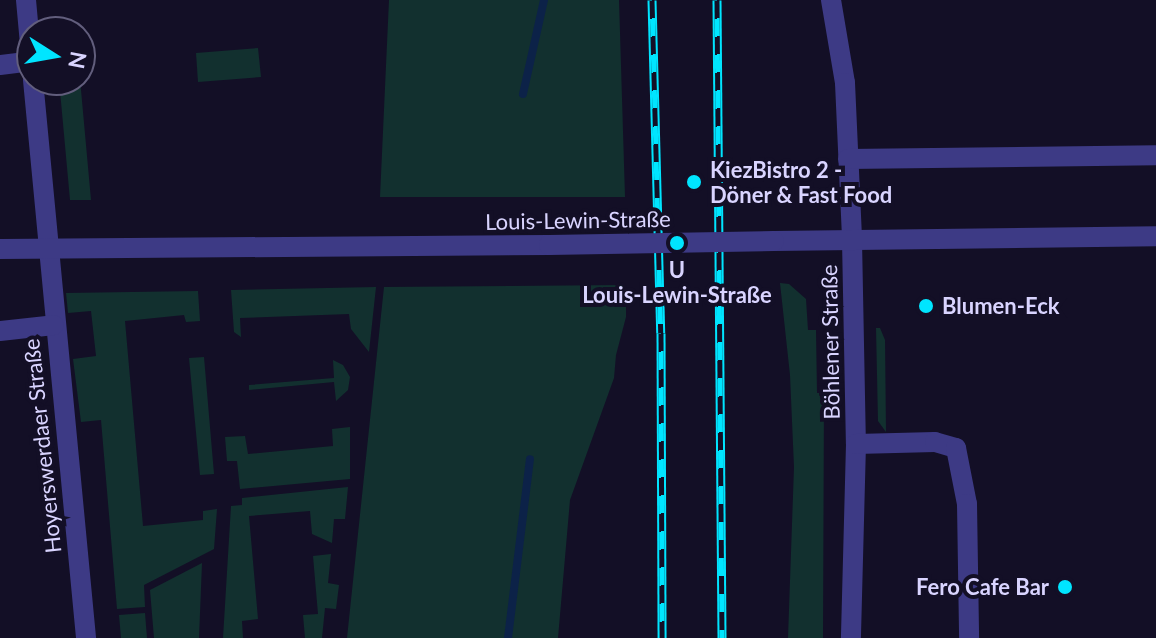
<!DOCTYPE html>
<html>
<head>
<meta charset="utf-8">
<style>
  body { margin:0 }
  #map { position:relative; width:1156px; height:638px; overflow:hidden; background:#130f26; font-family:Lato,sans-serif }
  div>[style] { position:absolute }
  .green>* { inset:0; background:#12302f }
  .stream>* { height:8px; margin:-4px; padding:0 4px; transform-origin:4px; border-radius:4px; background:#0c2248 }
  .minor>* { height:20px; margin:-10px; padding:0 10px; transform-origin:10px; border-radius:10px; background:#3d3a85 }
  .rail>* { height:9px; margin-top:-4.5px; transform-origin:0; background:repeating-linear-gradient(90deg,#130f26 0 18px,#00e5ff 0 36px); box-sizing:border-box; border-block:2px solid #00e5ff }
  .minor-bridge>* { height:20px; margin:-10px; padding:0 10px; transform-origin:10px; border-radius:10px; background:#3d3a85 }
  .dots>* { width:22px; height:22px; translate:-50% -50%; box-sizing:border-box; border:4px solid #130f26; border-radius:50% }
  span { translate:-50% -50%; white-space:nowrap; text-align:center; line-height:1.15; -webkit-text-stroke:8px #130f26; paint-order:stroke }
  .poi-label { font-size:22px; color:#d9d4ff; font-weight:700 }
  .left { translate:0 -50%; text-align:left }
  .right { translate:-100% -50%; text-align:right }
  .street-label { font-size:22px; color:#d9d4ff }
  .north { position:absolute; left:16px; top:16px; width:80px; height:80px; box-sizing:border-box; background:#130f26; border:2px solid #625e7d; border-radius:50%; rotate:101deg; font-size:22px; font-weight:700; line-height:32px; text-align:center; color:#d9d4ff }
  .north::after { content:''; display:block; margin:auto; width:28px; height:36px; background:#00e5ff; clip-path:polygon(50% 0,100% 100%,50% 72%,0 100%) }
</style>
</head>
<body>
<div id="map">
  <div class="green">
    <i style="clip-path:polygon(389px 0,619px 0,625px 197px,380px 197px)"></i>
    <i style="clip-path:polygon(258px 48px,261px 77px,198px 82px,196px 53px)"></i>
    <i style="clip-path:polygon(80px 79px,91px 200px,70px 200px,59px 80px)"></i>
    <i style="clip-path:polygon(780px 283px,789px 284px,806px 299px,808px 330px,816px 330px,817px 393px,824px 393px,823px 638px,788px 638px,794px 467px,790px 375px)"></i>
    <i style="clip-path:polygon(626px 285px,626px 317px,616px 355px,614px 378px,570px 500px,558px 638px,347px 638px,384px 287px)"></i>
    <i style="clip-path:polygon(376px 287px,369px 352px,351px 329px,349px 314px,240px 318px,241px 337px,234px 332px,231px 290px)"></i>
    <i style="clip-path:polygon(198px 291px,200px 321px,186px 322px,184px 315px,125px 321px,143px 526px,203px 520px,203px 511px,217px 509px,214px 549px,144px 585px,145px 607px,117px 609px,101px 420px,81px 422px,73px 359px,96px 356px,91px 311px,68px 313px,66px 293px)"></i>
    <i style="clip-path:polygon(876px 328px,880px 328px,885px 340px,886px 432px,878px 421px)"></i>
    <i style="clip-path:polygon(204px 357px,214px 474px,200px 475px,189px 358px)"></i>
    <i style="clip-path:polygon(333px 360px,343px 365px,350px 377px,348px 390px,336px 401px,334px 382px,249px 390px,249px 385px,334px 378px)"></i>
    <i style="clip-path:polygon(350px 427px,350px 479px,240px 489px,237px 461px,227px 461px,225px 437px,245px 436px,248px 454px,333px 446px,332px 429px)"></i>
    <i style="clip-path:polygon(348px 487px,345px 519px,334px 519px,332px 543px,312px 534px,310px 511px,249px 516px,258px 619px,242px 621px,243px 638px,223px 638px,231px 506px,242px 505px,242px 498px)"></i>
    <i style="clip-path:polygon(331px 554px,328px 583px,339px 585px,336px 609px,325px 608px,322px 638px,305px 638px,303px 615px,318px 614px,313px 556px)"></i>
    <i style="clip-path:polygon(202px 563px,199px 638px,154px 638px,150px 590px)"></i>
    <i style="clip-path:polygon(145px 613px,147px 638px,121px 638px,119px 615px)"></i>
  </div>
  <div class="stream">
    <i style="left:523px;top:94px;width:96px;rotate:-77.4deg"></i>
    <i style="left:508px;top:638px;width:180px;rotate:-83deg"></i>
  </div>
  <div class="minor">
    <i style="left:26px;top:0;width:66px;rotate:84.8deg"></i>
    <i style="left:831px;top:0;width:84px;rotate:80.4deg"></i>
    <i style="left:845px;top:83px;width:157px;rotate:87.4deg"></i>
    <i style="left:852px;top:240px;width:204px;rotate:88.9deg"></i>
    <i style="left:856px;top:444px;width:194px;rotate:91.5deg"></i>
    <i style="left:0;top:65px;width:32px;rotate:-7deg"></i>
    <i style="left:33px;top:80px;width:561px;rotate:84.57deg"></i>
    <i style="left:848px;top:159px;width:308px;rotate:-0.7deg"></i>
    <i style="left:774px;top:241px;width:382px;rotate:-0.7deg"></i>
    <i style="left:0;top:249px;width:549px;rotate:-0.42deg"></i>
    <i style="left:0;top:331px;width:54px;rotate:-6.3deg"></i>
    <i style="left:856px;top:444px;width:79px;rotate:-1.5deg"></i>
    <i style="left:935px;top:442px;width:22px;rotate:16deg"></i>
    <i style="left:956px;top:448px;width:57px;rotate:78.9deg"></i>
    <i style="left:967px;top:504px;width:134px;rotate:89.1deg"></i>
  </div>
  <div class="rail">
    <i style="left:652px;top:0;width:333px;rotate:88.5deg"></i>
    <i style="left:661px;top:333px;width:305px;rotate:89.8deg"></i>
    <i style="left:717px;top:0;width:638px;rotate:89.55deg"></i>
  </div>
  <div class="minor-bridge">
    <i style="left:549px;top:245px;width:225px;rotate:-1deg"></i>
  </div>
  <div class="dots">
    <i style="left:694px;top:182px;background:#00e5ff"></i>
    <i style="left:677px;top:243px;background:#00e5ff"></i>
    <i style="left:926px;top:306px;background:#00e5ff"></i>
    <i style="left:1065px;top:587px;background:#00e5ff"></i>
  </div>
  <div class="poi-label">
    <span class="left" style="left:710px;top:182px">KiezBistro 2 -<br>Döner &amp; Fast Food</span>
    <span style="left:677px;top:282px">U<br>Louis-Lewin-Straße</span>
    <span class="left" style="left:942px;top:306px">Blumen-Eck</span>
    <span class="right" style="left:1049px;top:587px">Fero Cafe Bar</span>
  </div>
  <div class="street-label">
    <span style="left:578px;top:220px;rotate:-1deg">Louis-Lewin-Straße</span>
    <span style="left:830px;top:342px;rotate:-91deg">Böhlener Straße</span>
    <span style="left:42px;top:446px;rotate:-96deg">Hoyerswerdaer Straße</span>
  </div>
  <div class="north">N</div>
</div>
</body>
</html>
